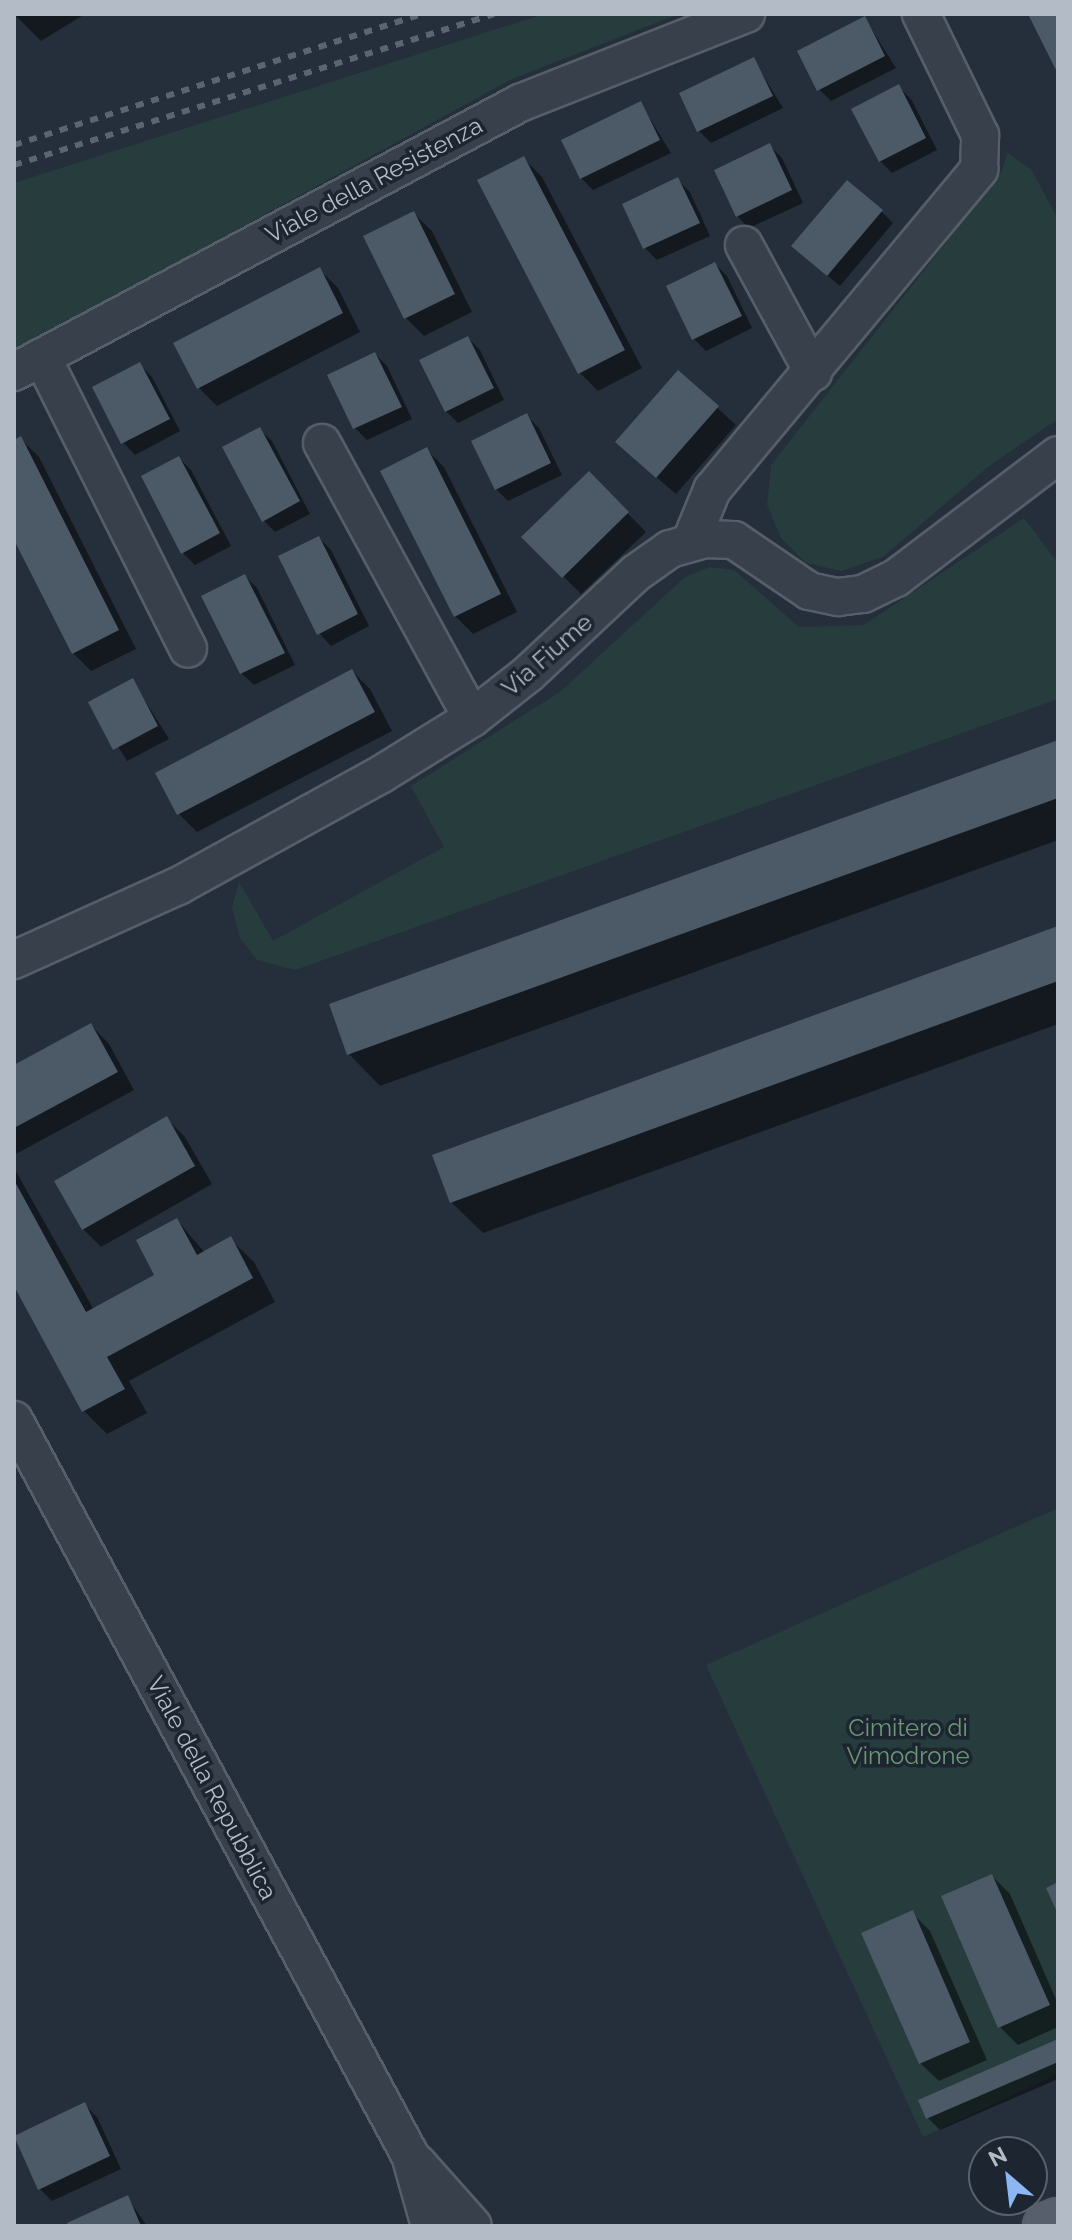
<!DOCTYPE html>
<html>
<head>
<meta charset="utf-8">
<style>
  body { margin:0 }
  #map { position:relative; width:1072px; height:2240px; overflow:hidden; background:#242f3b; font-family:Raleway,sans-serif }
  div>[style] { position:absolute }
  .green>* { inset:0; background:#273c3d }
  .shadow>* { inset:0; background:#0007 }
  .building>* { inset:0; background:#4c5967 }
  .roads { filter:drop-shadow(2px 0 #565e69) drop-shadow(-2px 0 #565e69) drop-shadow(0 2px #565e69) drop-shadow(0 -2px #565e69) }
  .minor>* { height:36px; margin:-18px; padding:0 18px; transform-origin:18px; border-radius:18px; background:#38404b }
  .primary>* { height:44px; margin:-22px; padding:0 22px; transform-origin:22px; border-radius:22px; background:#565f6b }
  .rail>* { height:6px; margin-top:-3px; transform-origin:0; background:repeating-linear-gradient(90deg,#5a6572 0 8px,transparent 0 16px) }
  span { translate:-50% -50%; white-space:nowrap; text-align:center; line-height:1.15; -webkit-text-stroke:7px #1d2530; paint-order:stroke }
  .street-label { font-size:24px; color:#b3bbc7 }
  .park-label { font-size:24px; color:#6b9774 }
  .frame { position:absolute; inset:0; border:16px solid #b3bbc7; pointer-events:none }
  .north { position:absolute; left:968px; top:2136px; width:80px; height:80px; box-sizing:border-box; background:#1d2530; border:2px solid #59616c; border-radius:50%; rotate:332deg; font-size:22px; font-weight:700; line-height:32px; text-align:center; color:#b3bbc7 }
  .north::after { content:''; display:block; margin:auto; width:28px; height:36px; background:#8cb7f3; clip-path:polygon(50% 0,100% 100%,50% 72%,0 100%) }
</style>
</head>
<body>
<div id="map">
  <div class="green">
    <i style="clip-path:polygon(544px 14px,679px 14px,512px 79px,14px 352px,14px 183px)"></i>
    <i style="clip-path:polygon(1007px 153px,1031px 169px,1058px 219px,1058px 419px,989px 466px,884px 556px,842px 571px,806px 563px,781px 538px,767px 505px,771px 465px,1002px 171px)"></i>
    <i style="clip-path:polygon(1024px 518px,1058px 563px,1058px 699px,295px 970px,257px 960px,240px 938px,232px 907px,239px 882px,273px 941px,444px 847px,411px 786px,560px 692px,685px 577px,710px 567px,734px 570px,799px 627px,864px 625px)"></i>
    <i style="clip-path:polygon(1058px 1508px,1058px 2074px,923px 2137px,706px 1665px)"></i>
  </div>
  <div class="shadow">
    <i style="clip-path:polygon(14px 14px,85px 14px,41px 41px)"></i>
    <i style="clip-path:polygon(865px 19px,896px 68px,831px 101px,819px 89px)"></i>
    <i style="clip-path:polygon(753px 59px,783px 108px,711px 143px,699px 131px)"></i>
    <i style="clip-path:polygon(899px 87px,911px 99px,937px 150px,892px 173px,880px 161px)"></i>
    <i style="clip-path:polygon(641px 104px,671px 153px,593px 190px,581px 178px)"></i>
    <i style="clip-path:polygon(770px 146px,782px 158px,803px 203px,749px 228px,737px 216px)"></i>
    <i style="clip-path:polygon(524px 159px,542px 177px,642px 368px,598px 391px,580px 373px)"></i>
    <i style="clip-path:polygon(678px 180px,690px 192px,710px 236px,657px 260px,645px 248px,625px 205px)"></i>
    <i style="clip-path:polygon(881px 211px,893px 223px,840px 286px,806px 258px)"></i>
    <i style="clip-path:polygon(413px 213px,432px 231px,472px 312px,424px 336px,406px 318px,365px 237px)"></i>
    <i style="clip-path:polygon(715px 264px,727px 276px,752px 328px,706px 351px,694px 339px)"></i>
    <i style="clip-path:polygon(320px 270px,338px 288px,360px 332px,217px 406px,199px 388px)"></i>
    <i style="clip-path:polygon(468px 338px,480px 350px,504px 400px,458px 423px,446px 411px)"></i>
    <i style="clip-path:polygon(375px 354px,387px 366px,412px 419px,367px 440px,355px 428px)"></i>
    <i style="clip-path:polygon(140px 365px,152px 377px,180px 431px,135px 455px,123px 442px)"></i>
    <i style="clip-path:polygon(678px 372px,736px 425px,676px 494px,635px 459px)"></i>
    <i style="clip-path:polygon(527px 416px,539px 428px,562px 475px,508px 501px,496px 489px)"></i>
    <i style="clip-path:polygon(259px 429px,272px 441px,310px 514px,275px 532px,263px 520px)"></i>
    <i style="clip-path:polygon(21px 439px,39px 457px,136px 649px,91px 671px,73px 653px,14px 536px,14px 442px)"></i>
    <i style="clip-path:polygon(426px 449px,444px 467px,517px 612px,473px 634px,455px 616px)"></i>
    <i style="clip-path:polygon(179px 458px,191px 470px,231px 546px,195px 565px,183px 553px)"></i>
    <i style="clip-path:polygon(589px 474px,646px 532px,581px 594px,524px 537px)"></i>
    <i style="clip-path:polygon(319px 538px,331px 550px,369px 626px,331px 646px,319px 633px)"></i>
    <i style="clip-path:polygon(245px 576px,257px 588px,295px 665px,254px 685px,241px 673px)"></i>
    <i style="clip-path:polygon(352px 671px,370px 689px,392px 731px,197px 832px,179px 814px,158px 773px)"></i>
    <i style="clip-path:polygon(132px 680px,169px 739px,127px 761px,91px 703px)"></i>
    <i style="clip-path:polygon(1058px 742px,1058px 840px,380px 1086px,349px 1054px)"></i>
    <i style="clip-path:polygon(1058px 928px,1058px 1024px,483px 1233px,451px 1202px)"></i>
    <i style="clip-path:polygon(91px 1025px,109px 1044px,134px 1090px,14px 1155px,14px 1067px)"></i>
    <i style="clip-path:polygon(167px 1119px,185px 1137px,212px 1184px,101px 1247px,83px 1229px)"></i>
    <i style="clip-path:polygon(14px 1168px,94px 1310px,157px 1276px,177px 1220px,205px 1253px,230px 1239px,254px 1262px,275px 1302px,129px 1381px,147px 1413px,107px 1434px,84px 1411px,14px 1282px)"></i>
    <i style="clip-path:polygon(992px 1876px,1010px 1894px,1058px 2004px,1058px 2027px,1018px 2045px,1000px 2027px)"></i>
    <i style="clip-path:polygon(912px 1913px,930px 1931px,987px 2060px,939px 2081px,920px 2063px)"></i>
    <i style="clip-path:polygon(1058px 2041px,1058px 2079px,940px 2130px,928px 2118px,920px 2101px)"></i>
    <i style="clip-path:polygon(85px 2105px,97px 2117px,121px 2169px,52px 2201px,40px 2189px)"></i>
    <i style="clip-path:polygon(127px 2197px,147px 2226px,71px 2226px)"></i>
  </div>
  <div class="building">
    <i style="clip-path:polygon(1028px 14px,1058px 14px,1058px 74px)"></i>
    <i style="clip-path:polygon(865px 16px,885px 56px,817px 91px,797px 51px)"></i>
    <i style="clip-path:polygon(754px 57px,773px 96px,697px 132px,679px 93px)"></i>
    <i style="clip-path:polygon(899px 84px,926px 138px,879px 162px,851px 109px)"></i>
    <i style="clip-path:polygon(641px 101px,660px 140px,580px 179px,561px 140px)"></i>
    <i style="clip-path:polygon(770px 143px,792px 190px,736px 217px,714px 170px)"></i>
    <i style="clip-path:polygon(524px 156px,625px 350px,578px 374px,477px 180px)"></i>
    <i style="clip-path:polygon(678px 177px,700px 223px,643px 249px,622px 204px)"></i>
    <i style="clip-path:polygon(847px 180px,883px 210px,827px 276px,791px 246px)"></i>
    <i style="clip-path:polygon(414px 211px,455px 294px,404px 319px,363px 236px)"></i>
    <i style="clip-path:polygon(715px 262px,742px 316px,692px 340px,666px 286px)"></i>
    <i style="clip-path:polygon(320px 267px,343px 313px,197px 389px,173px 343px)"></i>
    <i style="clip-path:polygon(468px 336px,494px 388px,445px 412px,419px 360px)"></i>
    <i style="clip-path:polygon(375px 352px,402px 407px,353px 429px,327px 375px)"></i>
    <i style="clip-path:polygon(140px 362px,170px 419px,121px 444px,92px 387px)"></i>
    <i style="clip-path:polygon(678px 370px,719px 406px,656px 478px,615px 442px)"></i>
    <i style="clip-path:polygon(527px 413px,551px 463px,495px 490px,471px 441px)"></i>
    <i style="clip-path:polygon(260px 427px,300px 501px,262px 522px,222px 447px)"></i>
    <i style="clip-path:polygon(21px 436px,119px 630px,72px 654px,14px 540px,14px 440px)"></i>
    <i style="clip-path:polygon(427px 447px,501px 594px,454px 617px,380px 471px)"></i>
    <i style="clip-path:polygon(179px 456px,220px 533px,181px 554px,141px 476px)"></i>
    <i style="clip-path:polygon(589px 471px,629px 512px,562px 578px,521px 537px)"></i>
    <i style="clip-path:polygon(319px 536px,358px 614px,317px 635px,278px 556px)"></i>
    <i style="clip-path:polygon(245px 574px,285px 653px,240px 674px,201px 596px)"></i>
    <i style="clip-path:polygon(352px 669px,375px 712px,177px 815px,155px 773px)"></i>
    <i style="clip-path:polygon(133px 678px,158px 726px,113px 750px,88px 702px)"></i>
    <i style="clip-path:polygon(1058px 740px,1058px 798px,347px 1055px,329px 1004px)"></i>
    <i style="clip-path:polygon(1058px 926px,1058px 981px,450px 1203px,432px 1155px)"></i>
    <i style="clip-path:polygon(91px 1023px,118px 1072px,14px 1128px,14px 1065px)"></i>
    <i style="clip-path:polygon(167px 1116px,195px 1166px,82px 1230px,54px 1181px)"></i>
    <i style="clip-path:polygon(14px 1180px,86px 1312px,154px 1275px,136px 1240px,177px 1218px,197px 1255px,231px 1236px,253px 1278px,107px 1357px,125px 1389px,82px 1412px,14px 1286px)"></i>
    <i style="clip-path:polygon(992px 1874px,1050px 2005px,998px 2028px,941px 1896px)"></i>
    <i style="clip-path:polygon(1058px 1882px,1058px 1914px,1046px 1888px)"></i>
    <i style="clip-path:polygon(913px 1910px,970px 2042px,919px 2064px,861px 1933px)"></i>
    <i style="clip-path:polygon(1058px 2039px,1058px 2062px,926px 2119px,918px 2100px)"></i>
    <i style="clip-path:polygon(85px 2102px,110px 2156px,38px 2190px,14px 2136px)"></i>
    <i style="clip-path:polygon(128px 2195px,141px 2226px,69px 2226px,67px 2223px)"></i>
  </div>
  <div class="roads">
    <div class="minor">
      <i style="left:744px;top:245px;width:145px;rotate:61.5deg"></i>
      <i style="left:42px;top:357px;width:326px;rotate:63.4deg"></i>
      <i style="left:14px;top:372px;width:573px;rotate:-28deg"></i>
      <i style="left:520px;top:103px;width:243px;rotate:-21.5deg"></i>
      <i style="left:322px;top:443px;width:313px;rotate:61.4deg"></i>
      <i style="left:691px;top:541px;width:55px;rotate:-67.6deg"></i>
      <i style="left:712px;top:490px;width:418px;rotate:-50.2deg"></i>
      <i style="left:979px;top:169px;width:34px;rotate:-88deg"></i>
      <i style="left:980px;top:135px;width:135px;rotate:-116deg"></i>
      <i style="left:14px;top:960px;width:180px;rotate:-24.3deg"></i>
      <i style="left:178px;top:886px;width:230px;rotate:-28.8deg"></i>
      <i style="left:380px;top:775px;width:108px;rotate:-31.8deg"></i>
      <i style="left:472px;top:718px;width:71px;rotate:-38.2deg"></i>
      <i style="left:528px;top:674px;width:148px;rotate:-43.1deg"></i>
      <i style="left:636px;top:573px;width:42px;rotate:-35.2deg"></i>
      <i style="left:670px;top:549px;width:36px;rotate:-16deg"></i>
      <i style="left:705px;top:539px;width:29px;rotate:2deg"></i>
      <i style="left:734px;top:540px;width:91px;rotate:34.2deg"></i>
      <i style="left:809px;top:591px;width:30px;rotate:12deg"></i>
      <i style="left:838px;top:597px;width:25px;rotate:-7deg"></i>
      <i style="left:863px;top:594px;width:37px;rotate:-26deg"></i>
      <i style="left:896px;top:578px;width:203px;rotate:-37.2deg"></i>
      <i style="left:14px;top:1420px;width:835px;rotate:61.69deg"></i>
      <i style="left:410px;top:2155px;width:74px;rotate:74.3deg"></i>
      <i style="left:417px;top:2163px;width:84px;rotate:48.4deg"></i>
    </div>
    <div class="primary">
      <i style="left:1046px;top:2226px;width:13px;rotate:-23deg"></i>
    </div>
  </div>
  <div class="rail">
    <i style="left:14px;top:145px;width:429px;rotate:-17.8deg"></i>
    <i style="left:14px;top:165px;width:503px;rotate:-17.46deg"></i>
  </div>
  <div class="street-label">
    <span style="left:374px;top:180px;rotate:-28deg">Viale della Resistenza</span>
    <span style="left:547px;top:655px;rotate:-41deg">Via Fiume</span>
    <span style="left:212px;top:1788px;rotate:62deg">Viale della Repubblica</span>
  </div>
  <div class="park-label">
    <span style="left:908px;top:1742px">Cimitero di<br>Vimodrone</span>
  </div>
  <div class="frame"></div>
  <div class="north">N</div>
</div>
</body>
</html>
